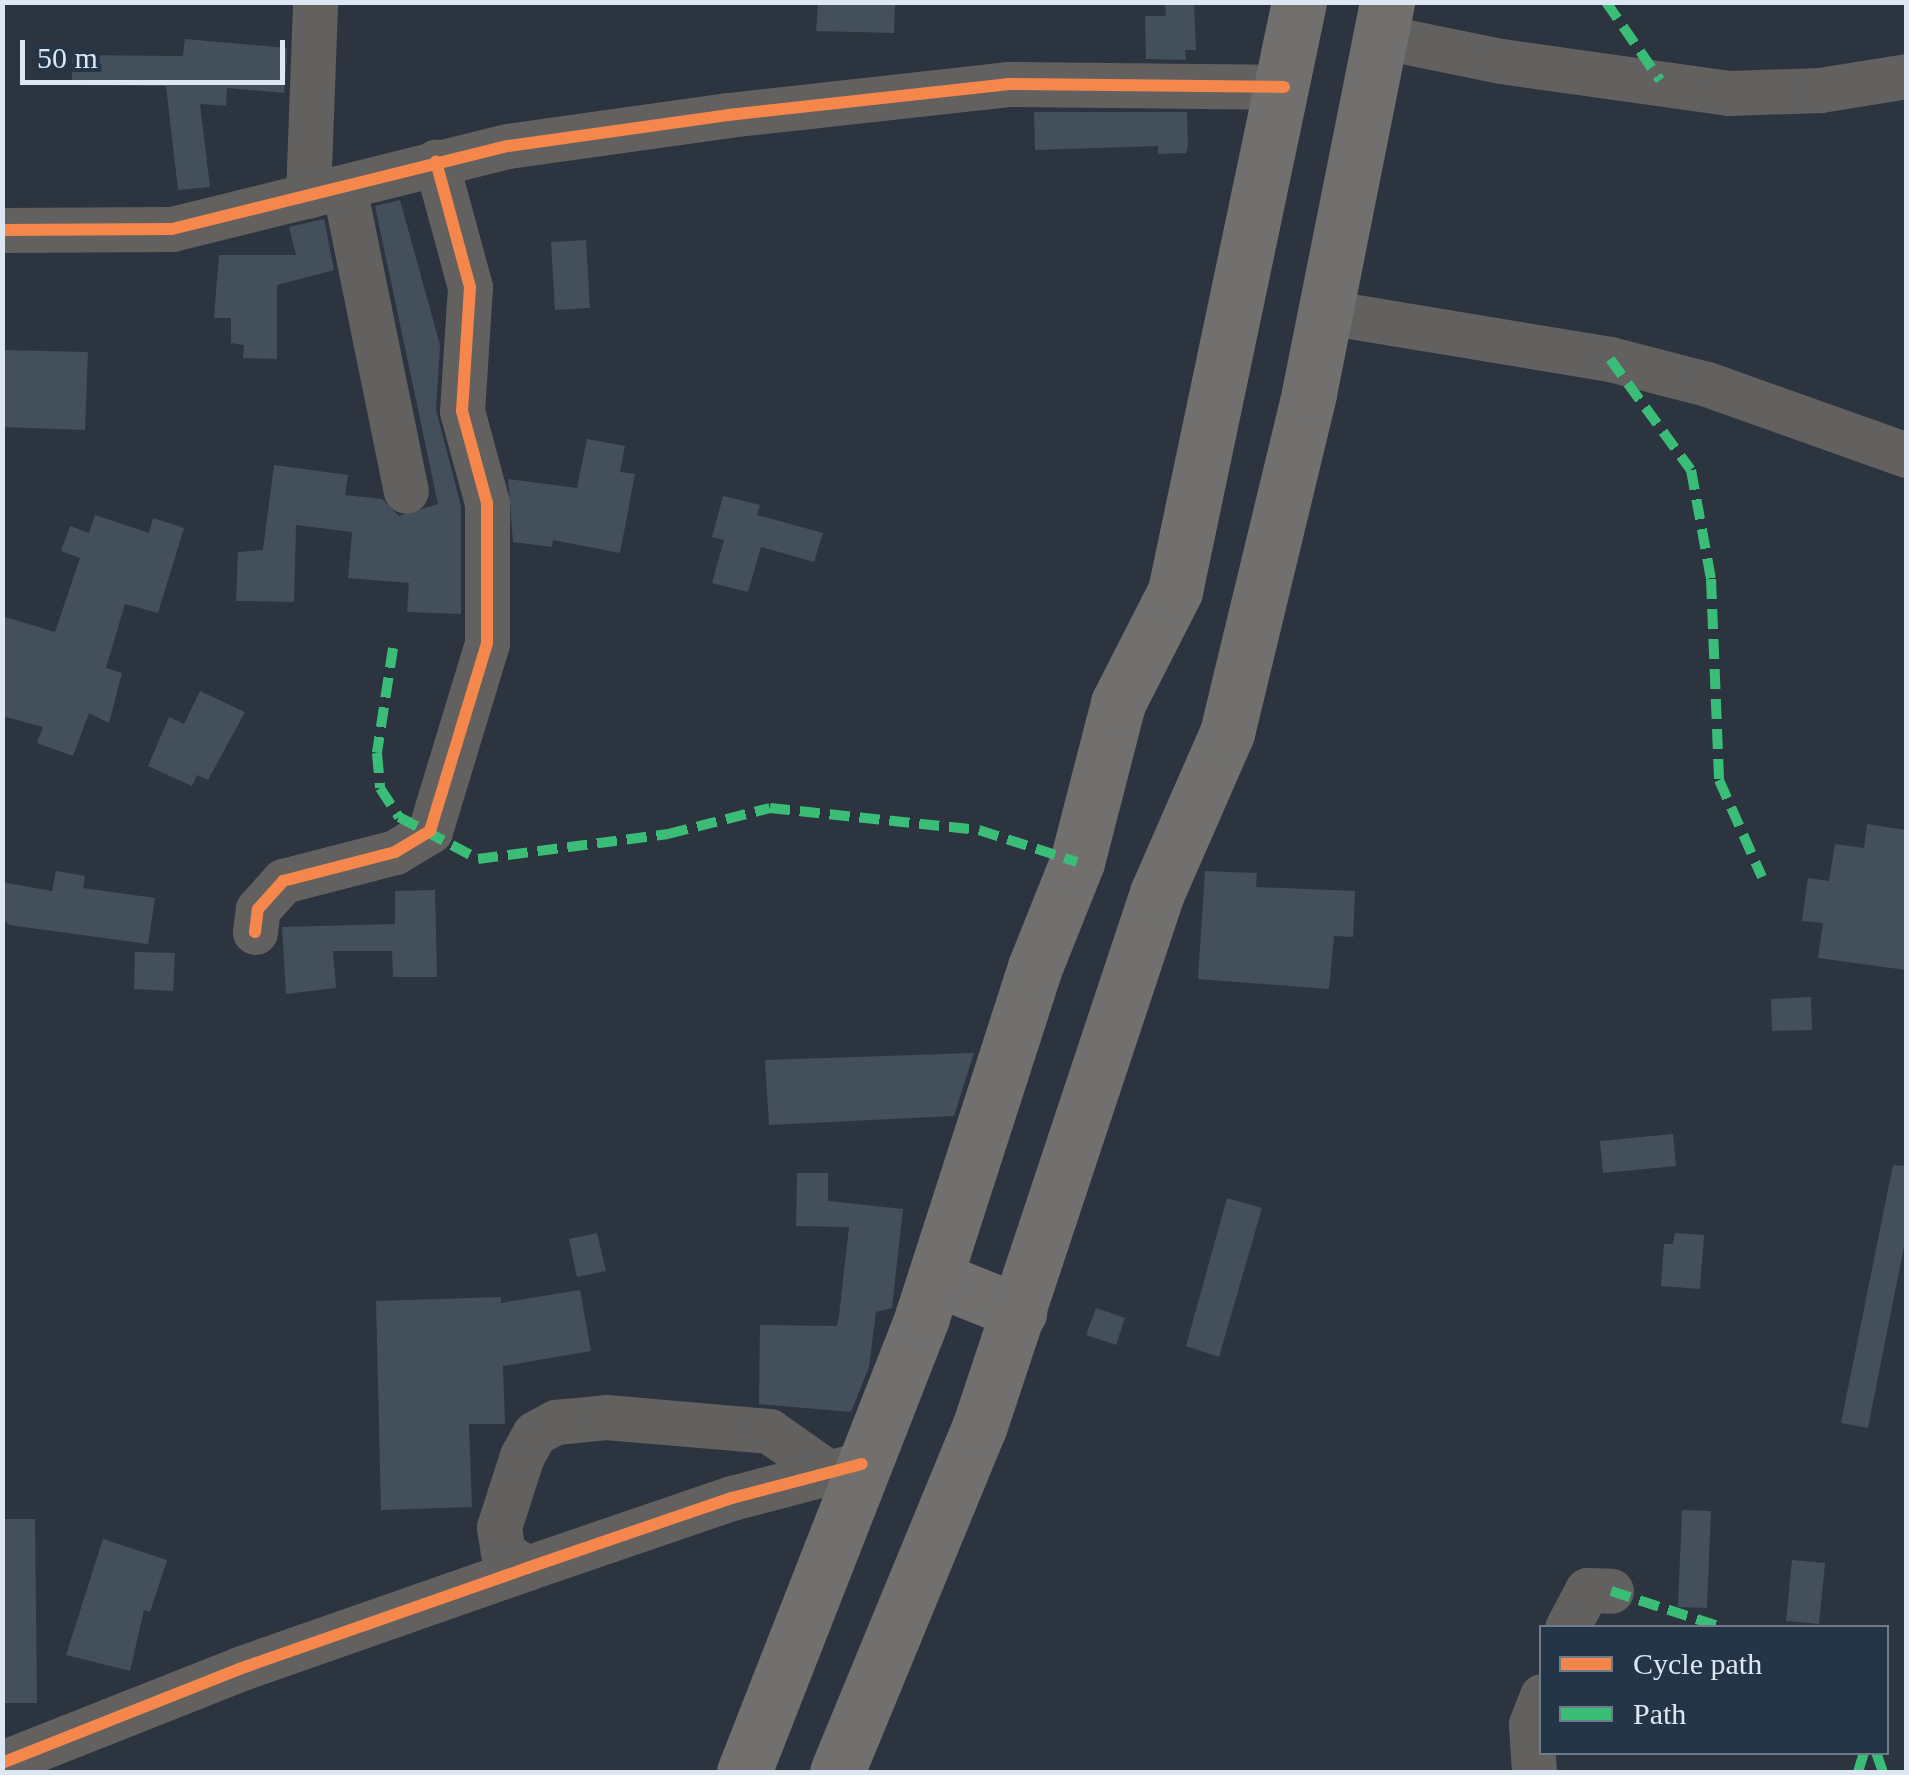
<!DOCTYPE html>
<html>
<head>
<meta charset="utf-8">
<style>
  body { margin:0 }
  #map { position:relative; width:1909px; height:1775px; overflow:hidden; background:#2c353f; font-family:Georgia,serif }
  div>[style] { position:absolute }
  .building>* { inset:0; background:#434f5b }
  .minor>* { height:45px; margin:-22.5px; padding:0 22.5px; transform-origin:22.5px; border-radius:22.5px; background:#626160 }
  .highway>* { height:55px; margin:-27.5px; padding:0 27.5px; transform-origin:27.5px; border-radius:27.5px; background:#71706f }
  .quiet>* { height:10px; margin-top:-5px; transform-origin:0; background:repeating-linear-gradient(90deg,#3abd76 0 20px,transparent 0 30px) }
  .cycleway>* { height:12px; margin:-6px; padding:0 6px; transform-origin:6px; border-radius:6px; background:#f5874c }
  span { translate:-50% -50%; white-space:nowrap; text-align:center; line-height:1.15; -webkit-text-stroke:9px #243547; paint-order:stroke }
  .frame { position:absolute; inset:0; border:5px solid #dce7f3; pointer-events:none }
  .legend { position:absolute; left:1539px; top:1625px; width:350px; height:130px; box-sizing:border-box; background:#243547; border:2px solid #6e7c8c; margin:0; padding:12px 18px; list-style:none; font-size:30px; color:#dce7f3 }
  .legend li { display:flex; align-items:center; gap:20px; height:50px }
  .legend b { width:50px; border:2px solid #6e7c8c }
  .scale { position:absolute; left:20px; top:40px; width:265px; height:45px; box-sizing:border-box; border:5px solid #dce7f3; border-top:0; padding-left:12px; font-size:30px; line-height:35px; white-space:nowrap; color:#dce7f3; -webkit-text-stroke:8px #243547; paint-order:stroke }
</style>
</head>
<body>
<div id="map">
  <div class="building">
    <i style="clip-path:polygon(818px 2px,895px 2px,894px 33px,816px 31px)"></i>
    <i style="clip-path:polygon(1165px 2px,1194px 2px,1196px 50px,1185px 50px,1186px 60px,1146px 59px,1145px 16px,1166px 16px)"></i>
    <i style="clip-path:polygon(185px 39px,287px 48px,286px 71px,284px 93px,227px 88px,226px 106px,200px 104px,210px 187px,178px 190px,166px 86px,72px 85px,72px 55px,183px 56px)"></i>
    <i style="clip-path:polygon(1034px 112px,1187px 112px,1188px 146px,1186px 153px,1158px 154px,1158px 146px,1035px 150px)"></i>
    <i style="clip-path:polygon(400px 200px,440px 345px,436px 410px,461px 506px,461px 614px,407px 612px,409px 583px,348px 578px,352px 532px,296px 525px,294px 602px,236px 601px,238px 552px,263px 550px,274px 465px,348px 475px,345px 495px,382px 499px,399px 516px,438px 504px,375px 206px)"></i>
    <i style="clip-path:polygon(324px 219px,334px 270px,277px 285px,277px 359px,243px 358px,244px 345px,231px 343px,231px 318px,214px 318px,219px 255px,296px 255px,289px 227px)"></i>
    <i style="clip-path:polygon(586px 240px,590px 308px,555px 310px,551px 242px)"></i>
    <i style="clip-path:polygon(2px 350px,88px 352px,85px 430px,2px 427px)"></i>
    <i style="clip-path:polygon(587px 439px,625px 446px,620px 472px,635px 474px,620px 553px,553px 540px,552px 547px,513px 542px,508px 479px,577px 488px)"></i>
    <i style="clip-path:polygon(723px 496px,760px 505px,757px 515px,823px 533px,814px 562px,761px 547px,748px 592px,712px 583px,724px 540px,712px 537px)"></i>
    <i style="clip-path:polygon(95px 515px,149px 533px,153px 518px,184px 528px,158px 613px,125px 604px,106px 668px,122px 673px,109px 723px,89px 713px,73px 756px,37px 743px,43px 727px,2px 716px,2px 616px,55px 632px,80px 558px,61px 551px,70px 526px,89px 533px)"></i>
    <i style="clip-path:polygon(200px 691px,245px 712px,208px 780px,197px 775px,192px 786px,148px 766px,169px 717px,184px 724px)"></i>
    <i style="clip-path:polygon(1867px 824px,1906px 830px,1906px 970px,1818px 958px,1823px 923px,1802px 921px,1808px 878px,1829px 881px,1835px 844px,1864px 848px)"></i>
    <i style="clip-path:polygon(56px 871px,85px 876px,83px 888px,155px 898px,148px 944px,9px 925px,2px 917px,2px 882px,52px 891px)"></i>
    <i style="clip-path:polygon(1205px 871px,1257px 873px,1256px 887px,1355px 891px,1353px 937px,1334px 936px,1329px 989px,1198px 979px)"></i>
    <i style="clip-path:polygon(435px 890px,437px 977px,393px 977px,392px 951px,333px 951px,336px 988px,286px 994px,282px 927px,395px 924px,395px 891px)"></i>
    <i style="clip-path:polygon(135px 952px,175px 953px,173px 991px,134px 989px)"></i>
    <i style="clip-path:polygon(1811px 997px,1812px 1030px,1772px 1031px,1771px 999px)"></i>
    <i style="clip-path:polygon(974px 1053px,954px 1116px,769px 1125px,765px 1060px)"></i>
    <i style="clip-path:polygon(1673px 1134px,1676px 1166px,1603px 1173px,1600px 1141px)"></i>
    <i style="clip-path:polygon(1893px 1165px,1906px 1166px,1906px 1236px,1868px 1428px,1841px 1423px)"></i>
    <i style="clip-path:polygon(797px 1173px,828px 1173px,828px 1201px,903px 1209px,892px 1308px,876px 1312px,869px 1367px,851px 1412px,759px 1404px,760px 1325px,837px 1326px,839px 1316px,849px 1227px,796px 1226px)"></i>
    <i style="clip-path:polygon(1227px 1198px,1262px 1208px,1219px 1357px,1186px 1346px)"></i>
    <i style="clip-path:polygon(597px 1233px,606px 1271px,577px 1277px,569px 1239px)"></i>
    <i style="clip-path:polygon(1675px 1233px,1704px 1235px,1700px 1289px,1661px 1286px,1664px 1244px,1673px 1244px)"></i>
    <i style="clip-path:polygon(580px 1290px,591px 1351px,503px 1366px,505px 1424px,469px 1424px,472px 1507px,381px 1510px,376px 1301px,501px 1297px,501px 1303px)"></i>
    <i style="clip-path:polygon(1096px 1308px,1125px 1318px,1116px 1345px,1086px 1335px)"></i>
    <i style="clip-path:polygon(1682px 1510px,1711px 1511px,1707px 1608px,1678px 1607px)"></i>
    <i style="clip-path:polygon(2px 1519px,35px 1519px,37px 1703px,2px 1703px)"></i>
    <i style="clip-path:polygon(103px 1539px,167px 1560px,150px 1612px,144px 1610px,130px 1671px,66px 1655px)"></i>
    <i style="clip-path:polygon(1792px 1560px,1825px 1563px,1819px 1624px,1786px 1621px)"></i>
  </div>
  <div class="minor">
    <i style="left:1383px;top:37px;width:120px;rotate:11.5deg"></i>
    <i style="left:1501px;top:61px;width:230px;rotate:8deg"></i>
    <i style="left:1729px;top:93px;width:91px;rotate:-1.9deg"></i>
    <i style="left:1820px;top:90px;width:87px;rotate:-9.2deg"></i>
    <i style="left:344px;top:187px;width:310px;rotate:78.5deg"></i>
    <i style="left:308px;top:196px;width:194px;rotate:-87.9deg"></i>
    <i style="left:2px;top:230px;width:170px;rotate:-0.3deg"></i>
    <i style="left:172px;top:229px;width:346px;rotate:-13.9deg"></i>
    <i style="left:508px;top:146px;width:222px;rotate:-8deg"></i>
    <i style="left:728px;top:115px;width:281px;rotate:-6.3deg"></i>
    <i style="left:1007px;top:84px;width:277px;rotate:0.6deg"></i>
    <i style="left:1326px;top:312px;width:288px;rotate:9.4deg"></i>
    <i style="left:1610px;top:359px;width:100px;rotate:14.5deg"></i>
    <i style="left:1707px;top:384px;width:211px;rotate:19.6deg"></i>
    <i style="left:255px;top:932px;width:23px;rotate:-83deg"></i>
    <i style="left:258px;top:909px;width:38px;rotate:-48deg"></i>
    <i style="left:283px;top:881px;width:116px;rotate:-14.5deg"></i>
    <i style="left:395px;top:852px;width:41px;rotate:-31deg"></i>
    <i style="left:430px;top:831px;width:196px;rotate:-73.1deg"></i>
    <i style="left:487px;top:643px;width:140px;rotate:-90deg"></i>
    <i style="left:487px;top:503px;width:95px;rotate:-105.2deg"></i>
    <i style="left:462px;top:411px;width:124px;rotate:-86.3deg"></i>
    <i style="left:470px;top:287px;width:130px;rotate:-105.2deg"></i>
    <i style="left:527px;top:1568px;width:28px;rotate:-148deg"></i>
    <i style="left:503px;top:1553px;width:26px;rotate:-99deg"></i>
    <i style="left:499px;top:1527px;width:75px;rotate:-72.1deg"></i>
    <i style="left:522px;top:1456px;width:26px;rotate:-61deg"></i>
    <i style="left:535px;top:1433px;width:24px;rotate:-28deg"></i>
    <i style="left:556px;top:1422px;width:50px;rotate:-5.7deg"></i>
    <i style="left:606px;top:1417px;width:164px;rotate:4.9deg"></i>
    <i style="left:769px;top:1431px;width:73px;rotate:35deg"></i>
    <i style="left:1567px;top:1628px;width:43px;rotate:-62.2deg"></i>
    <i style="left:1587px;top:1590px;width:24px;rotate:2deg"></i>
    <i style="left:2px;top:1763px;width:255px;rotate:-21.6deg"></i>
    <i style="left:239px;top:1669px;width:305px;rotate:-19.3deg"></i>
    <i style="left:527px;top:1568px;width:217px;rotate:-18.9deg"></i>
    <i style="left:732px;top:1498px;width:134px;rotate:-14.7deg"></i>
    <i style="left:1534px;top:1772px;width:48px;rotate:-93.6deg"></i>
    <i style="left:1531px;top:1724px;width:30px;rotate:-69deg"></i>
  </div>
  <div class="highway">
    <i style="left:935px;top:1278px;width:91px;rotate:22deg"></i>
    <i style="left:744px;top:1772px;width:489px;rotate:-68.6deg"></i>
    <i style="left:922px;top:1317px;width:368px;rotate:-72.1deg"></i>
    <i style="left:1035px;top:967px;width:113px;rotate:-68.2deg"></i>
    <i style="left:1077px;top:862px;width:164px;rotate:-75.5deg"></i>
    <i style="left:1118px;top:703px;width:126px;rotate:-63deg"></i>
    <i style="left:1175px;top:591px;width:602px;rotate:-78.11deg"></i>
    <i style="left:837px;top:1772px;width:372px;rotate:-67.6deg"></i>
    <i style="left:979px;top:1428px;width:564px;rotate:-71.6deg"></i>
    <i style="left:1157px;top:893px;width:175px;rotate:-66.4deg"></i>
    <i style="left:1227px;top:733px;width:350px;rotate:-76.4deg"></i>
    <i style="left:1309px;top:393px;width:399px;rotate:-78.7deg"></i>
  </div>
  <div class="quiet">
    <i style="left:1606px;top:2px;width:95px;rotate:55.3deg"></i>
    <i style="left:1610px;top:359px;width:137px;rotate:53.9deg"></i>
    <i style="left:1691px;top:470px;width:111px;rotate:79.6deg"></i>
    <i style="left:1711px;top:579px;width:201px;rotate:87.7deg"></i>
    <i style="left:1719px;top:780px;width:106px;rotate:66.1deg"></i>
    <i style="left:393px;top:648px;width:106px;rotate:98.7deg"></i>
    <i style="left:377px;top:753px;width:35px;rotate:85deg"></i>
    <i style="left:380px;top:788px;width:35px;rotate:57deg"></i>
    <i style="left:399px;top:817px;width:89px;rotate:28deg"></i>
    <i style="left:478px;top:859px;width:192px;rotate:-7.5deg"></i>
    <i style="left:668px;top:834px;width:105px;rotate:-14.3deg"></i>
    <i style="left:770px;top:808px;width:210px;rotate:6deg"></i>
    <i style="left:979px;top:830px;width:103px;rotate:18.1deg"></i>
    <i style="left:1611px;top:1591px;width:119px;rotate:18.1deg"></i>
    <i style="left:1876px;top:1752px;width:21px;rotate:71deg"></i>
    <i style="left:1858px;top:1772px;width:21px;rotate:-73deg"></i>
  </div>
  <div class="cycleway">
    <i style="left:2px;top:230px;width:170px;rotate:-0.3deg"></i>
    <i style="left:172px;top:229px;width:346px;rotate:-13.9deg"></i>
    <i style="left:508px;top:146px;width:222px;rotate:-8deg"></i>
    <i style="left:728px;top:115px;width:281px;rotate:-6.3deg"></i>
    <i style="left:1007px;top:84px;width:277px;rotate:0.6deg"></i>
    <i style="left:255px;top:932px;width:23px;rotate:-83deg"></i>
    <i style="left:258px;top:909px;width:38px;rotate:-48deg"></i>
    <i style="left:283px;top:881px;width:116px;rotate:-14.5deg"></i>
    <i style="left:395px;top:852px;width:41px;rotate:-31deg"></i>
    <i style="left:430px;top:831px;width:196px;rotate:-73.1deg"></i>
    <i style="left:487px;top:643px;width:140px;rotate:-90deg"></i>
    <i style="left:487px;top:503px;width:95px;rotate:-105.2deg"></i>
    <i style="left:462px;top:411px;width:124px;rotate:-86.3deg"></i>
    <i style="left:470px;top:287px;width:130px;rotate:-105.2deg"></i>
    <i style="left:2px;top:1763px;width:255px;rotate:-21.6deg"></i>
    <i style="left:239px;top:1669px;width:305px;rotate:-19.3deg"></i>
    <i style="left:527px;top:1568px;width:217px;rotate:-18.9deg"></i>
    <i style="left:732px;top:1498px;width:134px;rotate:-14.7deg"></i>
  </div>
  <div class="frame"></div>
  <ul class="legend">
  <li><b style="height:12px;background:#f5874c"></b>Cycle path</li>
  <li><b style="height:12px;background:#3abd76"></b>Path</li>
  </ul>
  <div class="scale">50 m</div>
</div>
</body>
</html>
